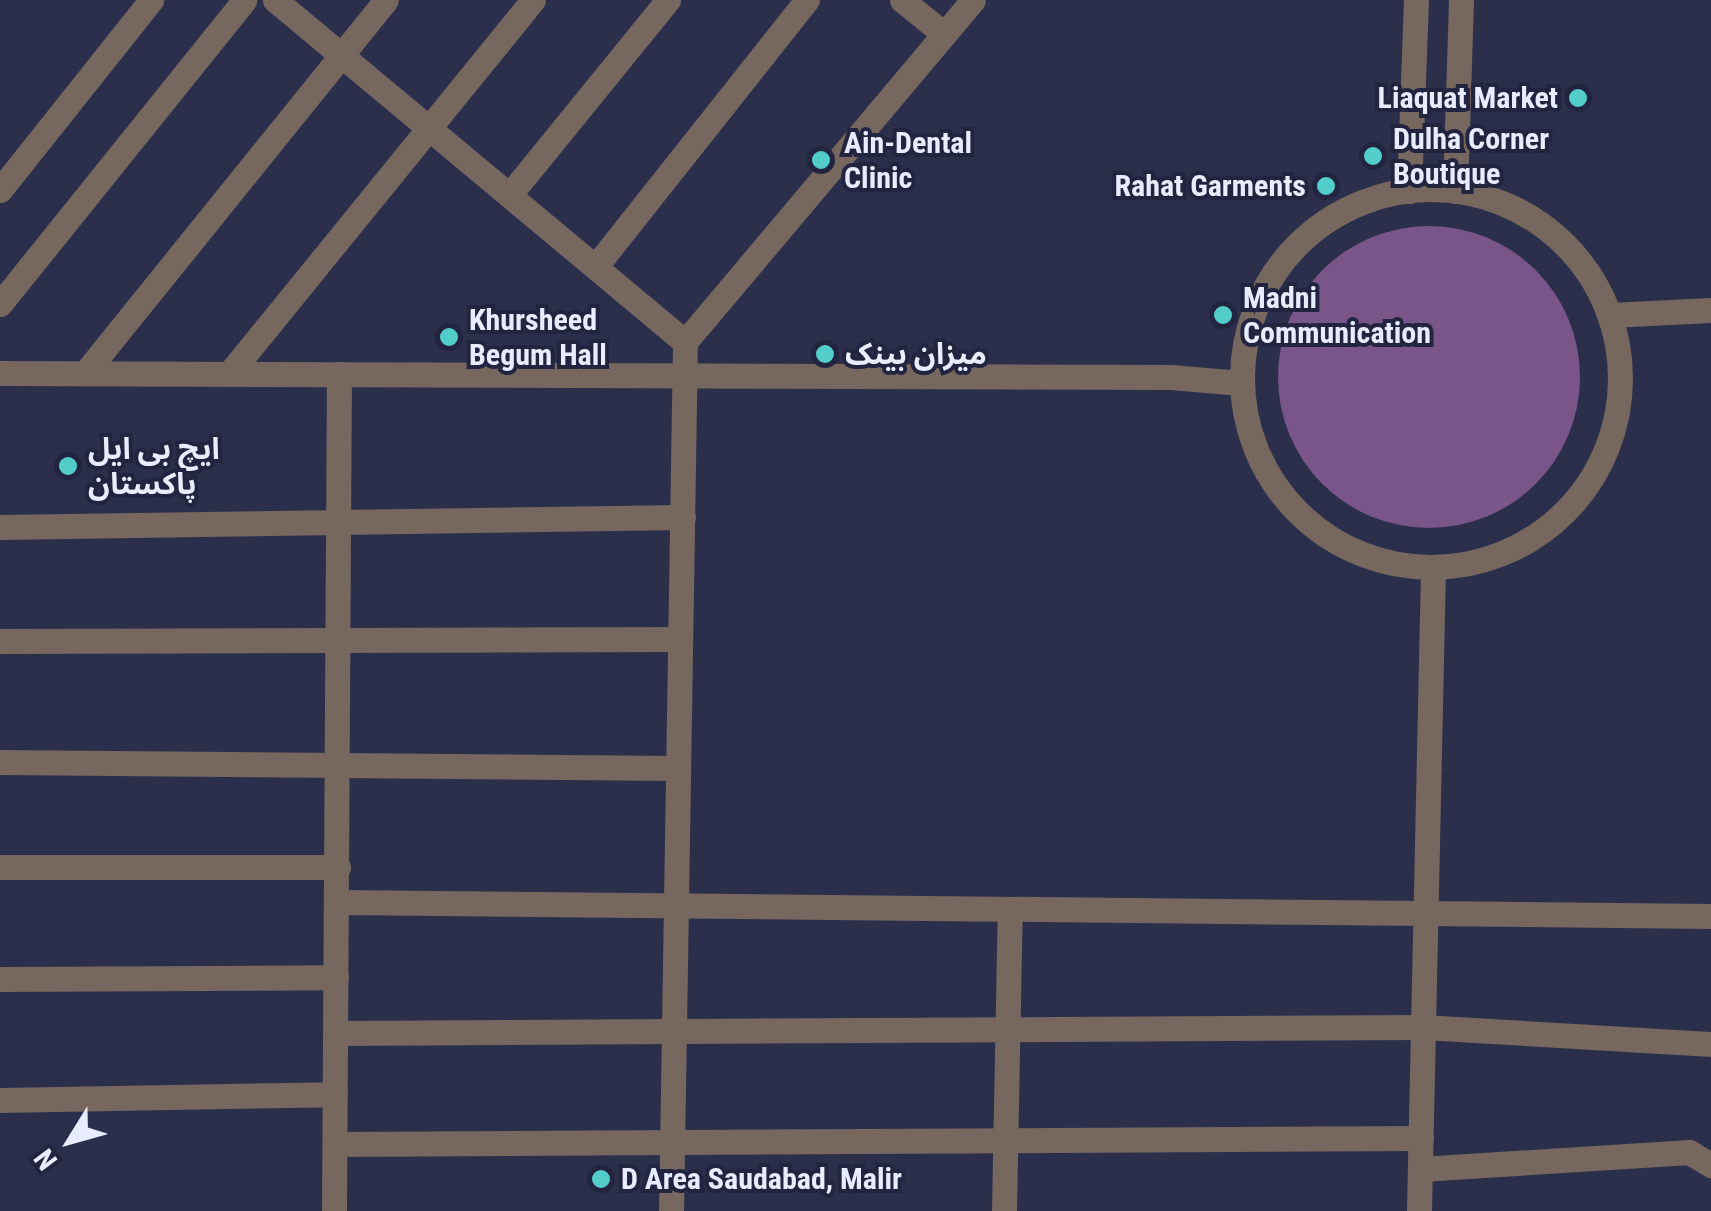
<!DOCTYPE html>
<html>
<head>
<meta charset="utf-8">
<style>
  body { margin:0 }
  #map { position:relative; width:1711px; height:1211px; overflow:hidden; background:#2c2f4b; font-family:"Roboto Condensed","Noto Sans Arabic",sans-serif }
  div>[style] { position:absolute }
  .building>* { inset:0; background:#795589 }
  .round { border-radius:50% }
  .minor>* { height:25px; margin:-12.5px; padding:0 12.5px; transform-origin:12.5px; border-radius:12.5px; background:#76675f }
  .minor>.ring { margin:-12.5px; padding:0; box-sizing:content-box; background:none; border:25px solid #76675f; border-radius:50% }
  .dots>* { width:28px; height:28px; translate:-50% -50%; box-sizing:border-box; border:5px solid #232540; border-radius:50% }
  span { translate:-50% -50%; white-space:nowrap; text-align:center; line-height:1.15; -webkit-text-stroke:8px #232540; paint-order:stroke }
  .poi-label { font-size:30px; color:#e9ecfe; font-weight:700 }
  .right { translate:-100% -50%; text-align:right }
  .left { translate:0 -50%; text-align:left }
  .north { position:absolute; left:20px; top:1091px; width:100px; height:100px; -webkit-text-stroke:8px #232540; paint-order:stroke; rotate:233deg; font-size:28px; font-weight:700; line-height:40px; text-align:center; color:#e9ecfe }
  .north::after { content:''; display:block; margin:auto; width:35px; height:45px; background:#e9ecfe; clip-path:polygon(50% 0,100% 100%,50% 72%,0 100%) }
</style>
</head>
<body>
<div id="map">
  <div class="building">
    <i class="round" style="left:1278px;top:226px;width:302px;height:302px"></i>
  </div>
  <div class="minor">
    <i style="left:275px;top:0;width:534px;rotate:39.83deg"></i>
    <i style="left:685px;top:342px;width:869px;rotate:90.92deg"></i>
    <i style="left:902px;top:0;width:54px;rotate:39deg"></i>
    <i class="ring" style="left:1242px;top:189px;width:353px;height:353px"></i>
    <i style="left:0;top:190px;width:243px;rotate:-51.5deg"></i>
    <i style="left:1409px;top:191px;width:191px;rotate:-87.9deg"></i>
    <i style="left:1455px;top:191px;width:191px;rotate:-88.2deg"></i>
    <i style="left:511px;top:193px;width:249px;rotate:-50.9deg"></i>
    <i style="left:596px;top:266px;width:340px;rotate:-51.6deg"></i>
    <i style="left:0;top:304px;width:390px;rotate:-51.2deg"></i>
    <i style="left:1610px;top:315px;width:101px;rotate:-2.8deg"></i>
    <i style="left:685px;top:342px;width:447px;rotate:-49.9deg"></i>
    <i style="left:0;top:373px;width:1171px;rotate:0.2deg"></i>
    <i style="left:1171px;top:377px;width:70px;rotate:4.9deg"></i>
    <i style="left:85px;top:373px;width:479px;rotate:-51.1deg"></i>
    <i style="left:229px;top:374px;width:482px;rotate:-50.9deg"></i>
    <i style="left:0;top:527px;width:683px;rotate:-0.84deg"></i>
    <i style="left:0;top:641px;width:679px;rotate:-0.17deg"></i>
    <i style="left:0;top:762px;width:676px;rotate:0.51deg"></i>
    <i style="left:0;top:867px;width:338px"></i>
    <i style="left:337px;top:902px;width:1374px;rotate:0.58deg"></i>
    <i style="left:0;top:979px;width:336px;rotate:-0.3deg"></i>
    <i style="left:336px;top:1033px;width:1087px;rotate:-0.32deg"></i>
    <i style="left:1423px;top:1027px;width:289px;rotate:3.4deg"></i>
    <i style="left:0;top:1100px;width:335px;rotate:-1deg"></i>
    <i style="left:335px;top:1144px;width:1086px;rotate:-0.32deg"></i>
    <i style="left:1420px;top:1169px;width:270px;rotate:-3.6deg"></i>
    <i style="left:1689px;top:1152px;width:26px;rotate:31deg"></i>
    <i style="left:334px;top:1211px;width:837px;rotate:-89.66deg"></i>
    <i style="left:1004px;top:1211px;width:299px;rotate:-88.9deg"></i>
    <i style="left:1419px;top:1211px;width:643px;rotate:-88.75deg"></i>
  </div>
  <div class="dots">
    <i style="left:1578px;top:98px;background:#53cdca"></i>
    <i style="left:1373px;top:156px;background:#53cdca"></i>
    <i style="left:821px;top:160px;background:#53cdca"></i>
    <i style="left:1326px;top:186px;background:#53cdca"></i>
    <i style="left:1223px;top:315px;background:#53cdca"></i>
    <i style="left:449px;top:337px;background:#53cdca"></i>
    <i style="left:825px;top:354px;background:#53cdca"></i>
    <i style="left:68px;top:466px;background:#53cdca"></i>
    <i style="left:601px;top:1179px;background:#53cdca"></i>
  </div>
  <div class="poi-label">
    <span class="right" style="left:1558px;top:98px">Liaquat Market</span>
    <span class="left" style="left:1393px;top:156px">Dulha Corner<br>Boutique</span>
    <span class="left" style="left:844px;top:160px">Ain-Dental<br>Clinic</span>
    <span class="right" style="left:1306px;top:186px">Rahat Garments</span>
    <span class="left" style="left:1243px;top:315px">Madni<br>Communication</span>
    <span class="left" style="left:469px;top:337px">Khursheed<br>Begum Hall</span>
    <span class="left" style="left:845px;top:354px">میزان بینک</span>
    <span class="left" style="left:88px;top:466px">ایچ بی ایل<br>پاکستان</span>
    <span class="left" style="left:621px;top:1179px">D Area Saudabad, Malir</span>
  </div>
  <div class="north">N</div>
</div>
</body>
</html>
